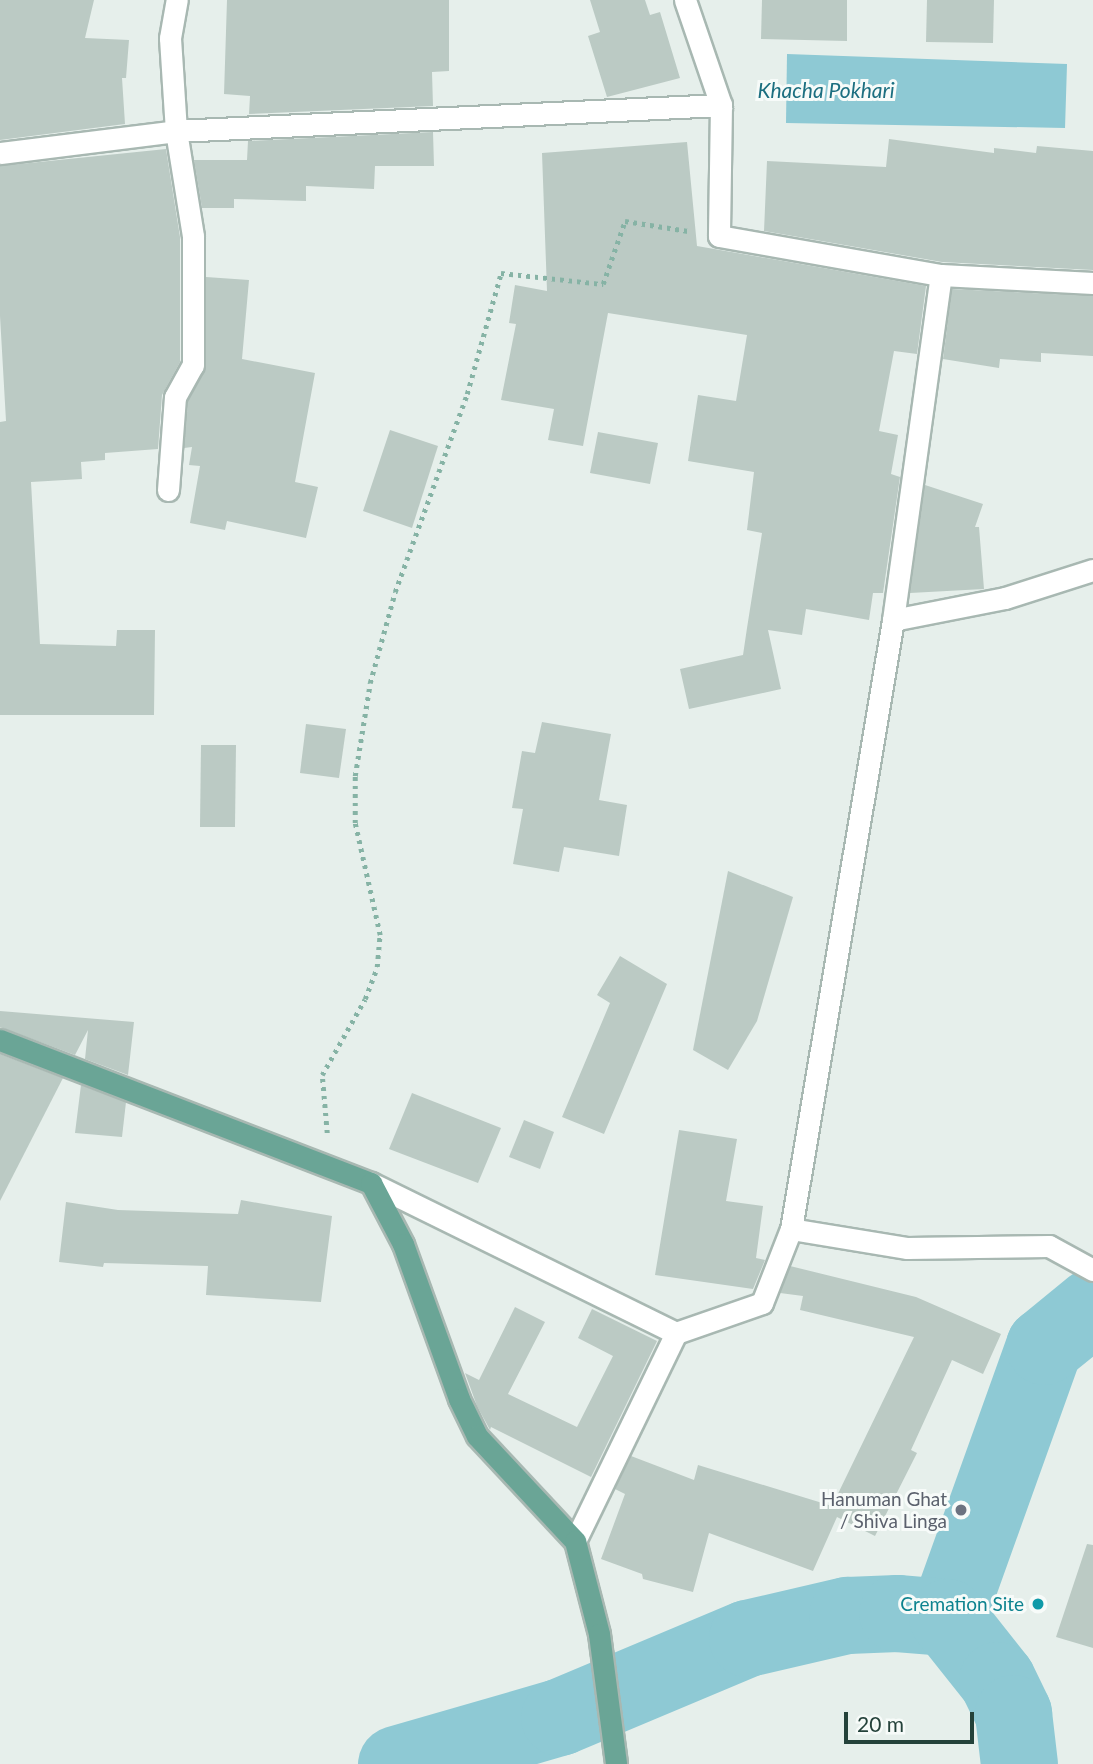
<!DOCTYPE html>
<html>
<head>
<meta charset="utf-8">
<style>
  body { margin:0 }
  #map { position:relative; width:1093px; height:1764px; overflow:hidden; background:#e6efeb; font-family:Lato,sans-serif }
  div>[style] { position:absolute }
  .water>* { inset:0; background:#8ec9d4 }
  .river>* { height:77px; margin:-38.5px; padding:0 38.5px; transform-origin:38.5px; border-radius:38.5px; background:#8ec9d4 }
  .building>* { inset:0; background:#bbcac4 }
  .path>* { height:4.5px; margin-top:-2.25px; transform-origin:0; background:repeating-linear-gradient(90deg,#86b3a5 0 3.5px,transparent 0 8.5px) }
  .roads { filter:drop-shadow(2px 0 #a8b8b2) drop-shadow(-2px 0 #a8b8b2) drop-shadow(0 2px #a8b8b2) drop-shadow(0 -2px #a8b8b2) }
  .minor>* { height:21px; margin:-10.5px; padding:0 10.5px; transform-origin:10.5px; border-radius:10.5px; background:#fff }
  .major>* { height:21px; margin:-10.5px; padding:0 10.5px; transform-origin:10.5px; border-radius:10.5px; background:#6aa596 }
  .dots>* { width:19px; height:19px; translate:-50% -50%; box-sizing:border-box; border:4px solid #f7fbf9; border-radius:50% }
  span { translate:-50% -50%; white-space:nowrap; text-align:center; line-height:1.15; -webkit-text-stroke:6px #f7fbf9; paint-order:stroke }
  .worship-label { font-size:19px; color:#5b616d }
  .right { translate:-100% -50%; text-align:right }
  .culture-label { font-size:19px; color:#0d838f }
  .water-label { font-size:21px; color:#1c6f80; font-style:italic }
  .scale { position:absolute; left:844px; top:1712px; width:130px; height:32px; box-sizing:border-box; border:4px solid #24423a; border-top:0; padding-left:9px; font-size:21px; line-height:24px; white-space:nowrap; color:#24423a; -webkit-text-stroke:5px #f7fbf9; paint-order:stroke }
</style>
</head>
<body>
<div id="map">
  <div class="water">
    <i style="clip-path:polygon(787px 54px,1067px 64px,1065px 128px,786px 123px)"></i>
  </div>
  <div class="river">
    <i style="left:947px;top:1617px;width:288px;rotate:-70.3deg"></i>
    <i style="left:1044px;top:1346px;width:63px;rotate:-39.2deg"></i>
    <i style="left:396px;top:1764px;width:170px;rotate:-16.1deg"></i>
    <i style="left:559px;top:1717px;width:204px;rotate:-22.8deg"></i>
    <i style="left:747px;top:1638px;width:103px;rotate:-13deg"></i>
    <i style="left:847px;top:1615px;width:50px;rotate:-2.3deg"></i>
    <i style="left:897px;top:1613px;width:50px;rotate:4.6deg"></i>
    <i style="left:947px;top:1617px;width:80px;rotate:51.6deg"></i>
    <i style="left:997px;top:1680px;width:37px;rotate:64deg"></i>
    <i style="left:1013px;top:1713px;width:51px;rotate:83.3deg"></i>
  </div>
  <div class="building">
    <i style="clip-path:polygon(0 0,94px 0,85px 38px,129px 40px,126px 78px,122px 78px,125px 124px,0 140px)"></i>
    <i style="clip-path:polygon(227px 0,449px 0,449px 71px,432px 72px,433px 106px,249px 114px,250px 96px,224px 94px)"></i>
    <i style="clip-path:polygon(590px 0,645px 0,650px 15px,660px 12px,680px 78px,607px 97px,588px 36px,600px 32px)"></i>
    <i style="clip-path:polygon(762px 0,847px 0,847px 41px,761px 39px)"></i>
    <i style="clip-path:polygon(927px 0,994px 0,993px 43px,926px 42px)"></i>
    <i style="clip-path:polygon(433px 132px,434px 166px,375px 166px,374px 189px,306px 186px,306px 201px,234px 199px,234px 208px,202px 208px,194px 160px,247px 160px,248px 141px)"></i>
    <i style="clip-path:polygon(889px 139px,994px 153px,994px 148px,1036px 153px,1037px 146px,1093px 151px,1093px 270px,942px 262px,764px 231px,767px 161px,886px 167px)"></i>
    <i style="clip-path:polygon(687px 142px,697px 246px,926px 286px,917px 354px,894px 351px,879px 431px,898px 435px,891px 474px,900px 477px,883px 593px,873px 593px,869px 620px,806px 609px,802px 635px,768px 630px,781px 689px,689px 709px,680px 669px,743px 655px,747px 628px,762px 533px,747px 530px,754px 472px,688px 461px,698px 395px,736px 401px,747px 335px,608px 313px,583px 446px,548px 440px,554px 409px,501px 400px,516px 324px,509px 323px,515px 285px,547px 291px,542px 153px)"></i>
    <i style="clip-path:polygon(166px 149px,180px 237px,180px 362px,162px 395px,158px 449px,105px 453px,105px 460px,81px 462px,82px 479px,31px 482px,40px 644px,116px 646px,117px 630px,155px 630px,154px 715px,0 715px,0 422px,6px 421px,0 316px,0 166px)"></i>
    <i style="clip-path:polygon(206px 277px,249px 280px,242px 359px,315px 373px,295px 482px,318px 487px,306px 538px,227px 521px,225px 530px,190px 523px,200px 466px,189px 465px,192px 447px,184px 448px,188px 401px,206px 365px)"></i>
    <i style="clip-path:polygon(952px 289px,1093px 296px,1093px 356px,1041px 353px,1041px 362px,1000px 359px,999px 368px,943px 359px)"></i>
    <i style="clip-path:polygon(390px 430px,438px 446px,412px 528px,363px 511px)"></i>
    <i style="clip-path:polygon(598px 432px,658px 443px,650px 484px,590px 473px)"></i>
    <i style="clip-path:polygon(925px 485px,983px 504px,975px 527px,979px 527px,984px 589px,910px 593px)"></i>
    <i style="clip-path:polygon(542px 722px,611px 734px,599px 800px,627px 805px,619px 856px,564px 847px,559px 872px,513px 864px,523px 809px,512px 808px,522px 751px,535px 753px)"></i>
    <i style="clip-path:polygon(306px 724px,346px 729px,339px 778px,300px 773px)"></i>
    <i style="clip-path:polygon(201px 745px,236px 745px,235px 827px,200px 827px)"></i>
    <i style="clip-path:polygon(728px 871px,793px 897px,757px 1021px,728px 1070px,693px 1050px)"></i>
    <i style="clip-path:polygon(620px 956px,667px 984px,604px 1134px,562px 1117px,610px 1003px,597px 995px)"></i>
    <i style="clip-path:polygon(0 1011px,134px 1022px,128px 1075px,85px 1059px,88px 1030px,75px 1055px,0 1027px)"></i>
    <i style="clip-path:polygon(0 1054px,63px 1078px,0 1201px)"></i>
    <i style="clip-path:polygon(81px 1085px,126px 1102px,122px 1137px,75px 1133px)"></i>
    <i style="clip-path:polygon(412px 1093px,501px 1128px,478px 1183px,389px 1149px)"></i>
    <i style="clip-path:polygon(524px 1120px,554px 1132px,540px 1169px,509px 1157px)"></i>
    <i style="clip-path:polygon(679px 1130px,737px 1139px,726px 1201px,763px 1206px,756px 1258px,765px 1260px,753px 1289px,655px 1275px)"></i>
    <i style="clip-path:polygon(241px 1200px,332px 1216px,321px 1302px,206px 1295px,208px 1266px,104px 1263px,103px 1267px,59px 1262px,66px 1202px,118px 1210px,238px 1214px)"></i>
    <i style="clip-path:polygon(790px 1266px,916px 1297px,1001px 1334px,983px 1374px,952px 1360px,911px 1450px,917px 1453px,875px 1536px,837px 1517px,813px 1571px,709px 1533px,693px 1592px,643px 1579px,642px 1574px,601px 1559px,625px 1494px,615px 1489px,631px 1456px,694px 1480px,698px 1465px,832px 1506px,914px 1337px,800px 1310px,803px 1296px,780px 1293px)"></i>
    <i style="clip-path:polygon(515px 1307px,545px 1322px,508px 1394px,577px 1427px,613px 1356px,578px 1338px,592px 1309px,657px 1341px,591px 1477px,491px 1427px,490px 1430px,477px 1406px,465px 1373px,479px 1380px)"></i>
    <i style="clip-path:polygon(1087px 1544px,1093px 1545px,1093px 1648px,1056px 1637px)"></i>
  </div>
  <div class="path">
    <i style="left:327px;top:1133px;width:58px;rotate:-94.9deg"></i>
    <i style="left:322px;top:1075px;width:87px;rotate:-60.5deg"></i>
    <i style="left:365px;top:999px;width:34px;rotate:-69deg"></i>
    <i style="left:377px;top:967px;width:32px;rotate:-85deg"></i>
    <i style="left:380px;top:935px;width:115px;rotate:-102.6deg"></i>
    <i style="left:355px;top:823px;width:47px;rotate:-90deg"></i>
    <i style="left:355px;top:776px;width:94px;rotate:-80.8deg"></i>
    <i style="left:370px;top:683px;width:94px;rotate:-74.6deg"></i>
    <i style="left:395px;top:592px;width:211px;rotate:-70deg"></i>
    <i style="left:467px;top:394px;width:126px;rotate:-74.3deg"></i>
    <i style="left:501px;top:273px;width:103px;rotate:6.2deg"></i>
    <i style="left:603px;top:284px;width:67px;rotate:-70.8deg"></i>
    <i style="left:625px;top:221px;width:64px;rotate:9deg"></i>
  </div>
  <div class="roads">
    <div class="minor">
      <i style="left:685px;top:0;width:111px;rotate:71.1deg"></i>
      <i style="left:721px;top:105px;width:131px;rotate:90.9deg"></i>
      <i style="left:719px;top:236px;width:225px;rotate:10deg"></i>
      <i style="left:941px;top:275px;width:152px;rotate:3deg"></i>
      <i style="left:0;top:153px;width:177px;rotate:-7.1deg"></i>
      <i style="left:176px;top:131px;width:546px;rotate:-2.73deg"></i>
      <i style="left:168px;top:490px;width:93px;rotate:-85.7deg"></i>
      <i style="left:175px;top:397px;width:37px;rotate:-61deg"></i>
      <i style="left:193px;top:365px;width:129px;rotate:-90deg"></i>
      <i style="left:193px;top:236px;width:106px;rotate:-99.2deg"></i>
      <i style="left:176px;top:131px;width:93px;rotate:-93.7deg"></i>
      <i style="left:170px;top:38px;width:39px;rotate:-80deg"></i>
      <i style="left:893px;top:620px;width:114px;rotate:-11.1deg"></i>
      <i style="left:1005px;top:598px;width:92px;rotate:-17.7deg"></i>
      <i style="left:371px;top:1183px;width:340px;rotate:26.2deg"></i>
      <i style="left:791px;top:1229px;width:118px;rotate:9.3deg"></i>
      <i style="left:907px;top:1248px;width:142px;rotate:-0.8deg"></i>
      <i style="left:1049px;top:1246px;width:50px;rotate:28.6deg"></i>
      <i style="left:575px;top:1541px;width:231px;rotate:-64.1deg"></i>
      <i style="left:676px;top:1333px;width:91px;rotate:-19.2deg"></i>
      <i style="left:762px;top:1303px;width:79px;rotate:-68.6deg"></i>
      <i style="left:791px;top:1229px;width:617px;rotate:-80.49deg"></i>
      <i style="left:893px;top:620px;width:348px;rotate:-82.1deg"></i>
    </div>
    <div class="major">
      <i style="left:0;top:1040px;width:398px;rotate:21.1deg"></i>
      <i style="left:371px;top:1183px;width:69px;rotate:62.3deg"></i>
      <i style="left:403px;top:1244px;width:165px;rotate:70.1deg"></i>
      <i style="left:459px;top:1399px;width:41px;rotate:64.1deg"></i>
      <i style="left:477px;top:1436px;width:144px;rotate:47deg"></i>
      <i style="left:575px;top:1541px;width:96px;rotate:75.5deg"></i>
      <i style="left:599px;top:1634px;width:131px;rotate:82.5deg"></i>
    </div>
  </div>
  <div class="dots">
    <i style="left:961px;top:1510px;background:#6b7280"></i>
    <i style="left:1038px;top:1604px;background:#0f9aa8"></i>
  </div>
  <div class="worship-label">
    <span class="right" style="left:947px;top:1510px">Hanuman Ghat<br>/ Shiva Linga</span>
  </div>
  <div class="culture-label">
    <span class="right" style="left:1024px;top:1604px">Cremation Site</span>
  </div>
  <div class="water-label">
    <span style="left:826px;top:90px">Khacha Pokhari</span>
  </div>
  <div class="scale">20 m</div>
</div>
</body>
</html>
